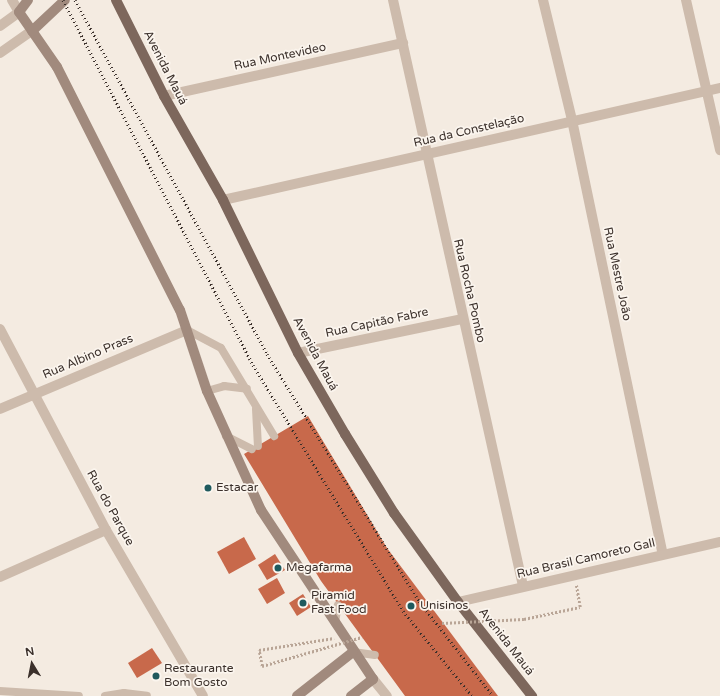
<!DOCTYPE html>
<html>
<head>
<meta charset="utf-8">
<style>
  body { margin:0 }
  #map { position:relative; width:720px; height:696px; overflow:hidden; background:#f4ebe1; font-family:"Varela Round",sans-serif }
  div>[style] { position:absolute }
  .building>* { inset:0; background:#c8694b }
  .path>* { height:2.5px; margin-top:-1.25px; transform-origin:0; background:repeating-linear-gradient(90deg,#b9a596 0 2px,transparent 0 4px) }
  .service>* { height:8px; margin:-4px; padding:0 4px; transform-origin:4px; border-radius:4px; background:#cdbbac }
  .minor>* { height:10px; margin:-5px; padding:0 5px; transform-origin:5px; border-radius:5px; background:#cdbbac }
  .tertiary>* { height:10px; margin:-5px; padding:0 5px; transform-origin:5px; border-radius:5px; background:#cdbbac }
  .secondary>* { height:10px; margin:-5px; padding:0 5px; transform-origin:5px; border-radius:5px; background:#a18a7d }
  .primary>* { height:10px; margin:-5px; padding:0 5px; transform-origin:5px; border-radius:5px; background:#7d675c }
  .rail>* { height:3px; margin-top:-1.5px; transform-origin:0; background:repeating-linear-gradient(90deg,#3b302b 0 1px,transparent 0 4px) }
  .path-bridge>* { height:2.5px; margin-top:-1.25px; transform-origin:0; background:repeating-linear-gradient(90deg,#b9a596 0 2px,transparent 0 4px) }
  .dots>* { width:11px; height:11px; translate:-50% -50%; box-sizing:border-box; border:2px solid #fbf5ee; border-radius:50% }
  span { translate:-50% -50%; white-space:nowrap; text-align:center; line-height:1.15; -webkit-text-stroke:3.5px #fbf5ee; paint-order:stroke }
  .street-label { font-size:12px; color:#3b302b }
  .poi-label { font-size:12px; color:#3b302b }
  .left { translate:0 -50%; text-align:left }
  .north { position:absolute; left:12px; top:644px; width:40px; height:40px; -webkit-text-stroke:3px #fbf5ee; paint-order:stroke; rotate:350deg; font-size:11px; font-weight:700; line-height:16px; text-align:center; color:#3b302b }
  .north::after { content:''; display:block; margin:auto; width:14px; height:18px; background:#3b302b; clip-path:polygon(50% 0,100% 100%,50% 72%,0 100%) }
</style>
</head>
<body>
<div id="map">
  <div class="building">
    <i style="clip-path:polygon(308px 416px,387px 548px,498px 696px,405px 696px,321px 581px,244px 454px)"></i>
    <i style="clip-path:polygon(244px 537px,256px 559px,229px 574px,217px 552px)"></i>
    <i style="clip-path:polygon(275px 554px,285px 570px,267px 580px,258px 565px)"></i>
    <i style="clip-path:polygon(277px 578px,285px 593px,267px 604px,258px 589px)"></i>
    <i style="clip-path:polygon(303px 594px,311px 607px,297px 616px,289px 603px)"></i>
    <i style="clip-path:polygon(152px 648px,162px 663px,137px 678px,128px 663px)"></i>
  </div>
  <div class="path">
    <i style="left:524px;top:619px;width:57px;rotate:-12.1deg"></i>
    <i style="left:580px;top:607px;width:22px;rotate:-100deg"></i>
    <i style="left:262px;top:666px;width:16px;rotate:-101deg"></i>
    <i style="left:259px;top:650px;width:76px;rotate:-9.1deg"></i>
  </div>
  <div class="service">
    <i style="left:187px;top:330px;width:38px;rotate:28deg"></i>
    <i style="left:221px;top:348px;width:103px;rotate:58.9deg"></i>
    <i style="left:207px;top:391px;width:18px;rotate:-16deg"></i>
    <i style="left:224px;top:386px;width:23px;rotate:7deg"></i>
    <i style="left:256px;top:409px;width:37px;rotate:87deg"></i>
    <i style="left:226px;top:436px;width:29px;rotate:27deg"></i>
    <i style="left:335px;top:623px;width:18px;rotate:-81deg"></i>
    <i style="left:353px;top:652px;width:22px;rotate:8deg"></i>
    <i style="left:0;top:691px;width:79px;rotate:3.6deg"></i>
    <i style="left:105px;top:696px;width:19px;rotate:-9deg"></i>
    <i style="left:124px;top:693px;width:23px;rotate:7deg"></i>
  </div>
  <div class="minor">
    <i style="left:393px;top:0;width:600px;rotate:77.49deg"></i>
    <i style="left:543px;top:0;width:123px;rotate:76.4deg"></i>
    <i style="left:572px;top:120px;width:443px;rotate:78.2deg"></i>
    <i style="left:686px;top:0;width:154px;rotate:77.2deg"></i>
    <i style="left:0;top:26px;width:24px;rotate:-36deg"></i>
    <i style="left:19px;top:12px;width:14px;rotate:-120deg"></i>
    <i style="left:0;top:53px;width:39px;rotate:-35deg"></i>
    <i style="left:164px;top:96px;width:245px;rotate:-12.5deg"></i>
    <i style="left:223px;top:200px;width:509px;rotate:-12.7deg"></i>
    <i style="left:0;top:329px;width:227px;rotate:62.2deg"></i>
    <i style="left:106px;top:530px;width:192px;rotate:59.7deg"></i>
    <i style="left:298px;top:353px;width:167px;rotate:-11.7deg"></i>
    <i style="left:0;top:409px;width:203px;rotate:-22.9deg"></i>
    <i style="left:0;top:577px;width:116px;rotate:-23.9deg"></i>
  </div>
  <div class="tertiary">
    <i style="left:458px;top:602px;width:269px;rotate:-12.9deg"></i>
    <i style="left:373px;top:679px;width:22px;rotate:51deg"></i>
  </div>
  <div class="secondary">
    <i style="left:28px;top:0;width:15px;rotate:127deg"></i>
    <i style="left:19px;top:12px;width:67px;rotate:55.4deg"></i>
    <i style="left:57px;top:67px;width:272px;rotate:63.2deg"></i>
    <i style="left:180px;top:310px;width:85px;rotate:71.6deg"></i>
    <i style="left:207px;top:391px;width:131px;rotate:65.6deg"></i>
    <i style="left:261px;top:510px;width:203px;rotate:56.5deg"></i>
    <i style="left:373px;top:679px;width:28px;rotate:142deg"></i>
    <i style="left:32px;top:31px;width:45px;rotate:-43.2deg"></i>
    <i style="left:297px;top:696px;width:71px;rotate:-38.2deg"></i>
  </div>
  <div class="primary">
    <i style="left:116px;top:0;width:107px;rotate:63.4deg"></i>
    <i style="left:164px;top:96px;width:120px;rotate:60.4deg"></i>
    <i style="left:223px;top:200px;width:170px;rotate:63.9deg"></i>
    <i style="left:298px;top:353px;width:94px;rotate:59.9deg"></i>
    <i style="left:345px;top:434px;width:93px;rotate:58.2deg"></i>
    <i style="left:394px;top:513px;width:110px;rotate:54.3deg"></i>
    <i style="left:458px;top:602px;width:120px;rotate:51.8deg"></i>
  </div>
  <div class="rail">
    <i style="left:63px;top:0;width:411px;rotate:62.5deg"></i>
    <i style="left:253px;top:365px;width:288px;rotate:58.6deg"></i>
    <i style="left:403px;top:611px;width:109px;rotate:50.9deg"></i>
    <i style="left:75px;top:0;width:403px;rotate:61.5deg"></i>
    <i style="left:267px;top:354px;width:290px;rotate:58.4deg"></i>
    <i style="left:419px;top:601px;width:120px;rotate:52.1deg"></i>
  </div>
  <div class="path-bridge">
    <i style="left:442px;top:623px;width:82px;rotate:-2.8deg"></i>
    <i style="left:262px;top:666px;width:104px;rotate:-16.2deg"></i>
  </div>
  <div class="dots">
    <i style="left:208px;top:488px;background:#1f5a5e"></i>
    <i style="left:278px;top:568px;background:#1f5a5e"></i>
    <i style="left:303px;top:603px;background:#1f5a5e"></i>
    <i style="left:411px;top:606px;background:#1f5a5e"></i>
    <i style="left:156px;top:676px;background:#1f5a5e"></i>
  </div>
  <div class="street-label">
    <span style="left:280px;top:57px;rotate:-12deg">Rua Montevideo</span>
    <span style="left:165px;top:68px;rotate:63deg">Avenida Mauá</span>
    <span style="left:469px;top:131px;rotate:-13deg">Rua da Constelação</span>
    <span style="left:617px;top:274px;rotate:78deg">Rua Mestre João</span>
    <span style="left:469px;top:291px;rotate:77deg">Rua Rocha Pombo</span>
    <span style="left:377px;top:323px;rotate:-12deg">Rua Capitão Fabre</span>
    <span style="left:315px;top:354px;rotate:62deg">Avenida Mauá</span>
    <span style="left:88px;top:357px;rotate:-23deg">Rua Albino Prass</span>
    <span style="left:110px;top:508px;rotate:61deg">Rua do Parque</span>
    <span style="left:586px;top:559px;rotate:-13deg">Rua Brasil Camoreto Gall</span>
    <span style="left:506px;top:642px;rotate:52deg">Avenida Mauá</span>
  </div>
  <div class="poi-label">
    <span class="left" style="left:216px;top:488px">Estacar</span>
    <span class="left" style="left:286px;top:568px">Megafarma</span>
    <span class="left" style="left:311px;top:603px">Piramid<br>Fast Food</span>
    <span class="left" style="left:420px;top:606px">Unisinos</span>
    <span class="left" style="left:164px;top:676px">Restaurante<br>Bom Gosto</span>
  </div>
  <div class="north">N</div>
</div>
</body>
</html>
